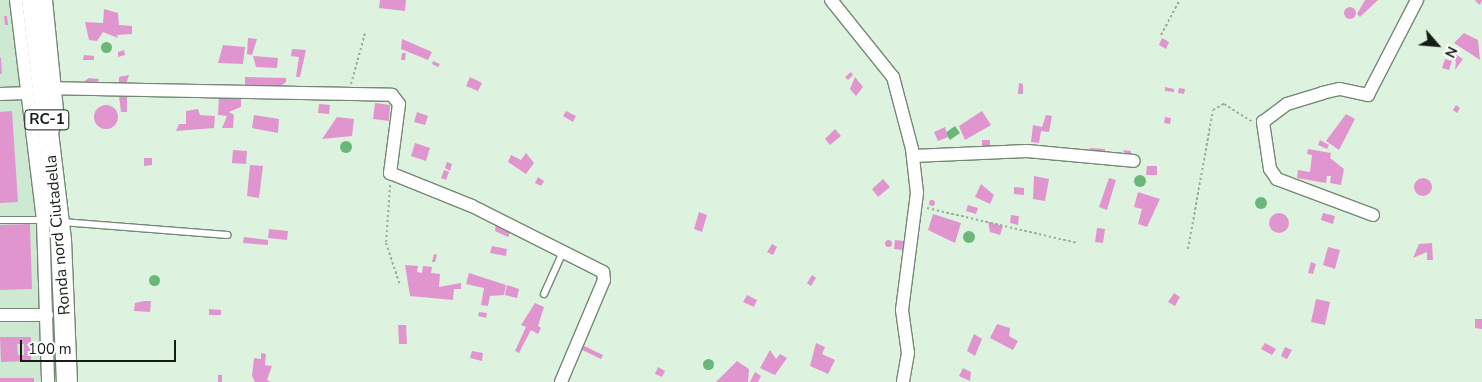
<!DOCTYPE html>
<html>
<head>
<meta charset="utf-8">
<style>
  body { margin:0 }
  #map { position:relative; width:1482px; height:382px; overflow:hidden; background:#ddf3e0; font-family:"Nunito Sans",sans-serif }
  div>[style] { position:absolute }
  .built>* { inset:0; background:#cde9d1 }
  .water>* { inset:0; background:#6bb77a }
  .round { border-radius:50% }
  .building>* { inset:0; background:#e195ce }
  .path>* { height:2px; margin-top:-1px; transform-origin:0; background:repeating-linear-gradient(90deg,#9cad9e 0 2.5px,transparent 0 5px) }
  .roads { filter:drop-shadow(1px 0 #758877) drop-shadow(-1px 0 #758877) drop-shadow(0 1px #758877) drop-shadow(0 -1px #758877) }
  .lane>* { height:6px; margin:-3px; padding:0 3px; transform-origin:3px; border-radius:3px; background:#fff }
  .street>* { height:12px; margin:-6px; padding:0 6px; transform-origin:6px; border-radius:6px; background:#fff }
  .primary>* { height:20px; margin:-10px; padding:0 10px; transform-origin:10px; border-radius:10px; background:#fff }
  span { translate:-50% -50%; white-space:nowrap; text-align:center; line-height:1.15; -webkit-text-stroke:4px #fff; paint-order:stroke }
  .shield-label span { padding:1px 4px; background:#fff; border:1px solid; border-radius:4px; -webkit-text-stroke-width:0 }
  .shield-label { font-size:15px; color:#151d16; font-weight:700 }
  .street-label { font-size:16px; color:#151d16 }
  .north { position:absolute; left:1412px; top:20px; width:50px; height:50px; -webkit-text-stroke:4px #fff; paint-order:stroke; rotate:117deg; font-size:14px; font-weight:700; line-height:20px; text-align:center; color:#151d16 }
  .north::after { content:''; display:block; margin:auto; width:18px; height:22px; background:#151d16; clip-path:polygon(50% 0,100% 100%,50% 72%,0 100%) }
  .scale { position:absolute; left:20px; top:340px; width:156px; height:22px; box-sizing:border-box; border:2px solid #151d16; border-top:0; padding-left:6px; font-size:15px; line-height:18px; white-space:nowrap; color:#151d16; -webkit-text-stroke:4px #fff; paint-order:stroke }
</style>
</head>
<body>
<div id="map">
  <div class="built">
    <i style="clip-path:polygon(0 0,26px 0,53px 262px,49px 382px,0 382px)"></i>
  </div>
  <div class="water">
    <i class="round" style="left:100.5px;top:41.5px;width:11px;height:11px"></i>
    <i style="clip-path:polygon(955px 126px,960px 133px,950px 140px,945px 133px)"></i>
    <i class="round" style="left:340px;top:141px;width:12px;height:12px"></i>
    <i class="round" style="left:1134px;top:175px;width:12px;height:12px"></i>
    <i class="round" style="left:1255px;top:197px;width:12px;height:12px"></i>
    <i class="round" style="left:963px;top:231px;width:12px;height:12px"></i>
    <i class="round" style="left:148.5px;top:274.5px;width:11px;height:11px"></i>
    <i class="round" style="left:702.5px;top:358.5px;width:11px;height:11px"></i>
  </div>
  <div class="building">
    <i style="clip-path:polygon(380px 0,406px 0,405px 11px,379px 8px)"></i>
    <i style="clip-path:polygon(1365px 0,1378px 0,1360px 17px,1357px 14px)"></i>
    <i style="clip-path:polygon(1482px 0,1480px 5px,1475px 1px,1476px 0)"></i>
    <i class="round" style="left:1344px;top:7px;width:12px;height:12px"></i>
    <i style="clip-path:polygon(104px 9px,118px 13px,119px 25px,132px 26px,132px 34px,117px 35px,118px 38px,103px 32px,97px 41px,89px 40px,85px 22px,103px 23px)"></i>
    <i style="clip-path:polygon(4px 16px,7px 16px,8px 25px,5px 25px)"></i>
    <i style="clip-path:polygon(1464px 33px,1478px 40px,1480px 60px,1454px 43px)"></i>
    <i style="clip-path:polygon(248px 38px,257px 39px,252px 55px,247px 54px)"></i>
    <i style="clip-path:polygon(1162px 38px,1169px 42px,1166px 49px,1159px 45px)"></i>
    <i style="clip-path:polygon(402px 39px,432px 52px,428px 60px,401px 49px)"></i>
    <i style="clip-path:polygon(223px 45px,245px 47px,243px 64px,218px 63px)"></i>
    <i style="clip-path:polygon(292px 49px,306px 50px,300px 77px,296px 77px,299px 57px,291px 56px)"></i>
    <i style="clip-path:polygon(124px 50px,125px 55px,118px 57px,118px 52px)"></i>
    <i style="clip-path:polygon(402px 53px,406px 53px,405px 60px,401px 60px)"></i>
    <i style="clip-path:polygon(1454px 53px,1463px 59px,1455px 70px,1456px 61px,1451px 59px)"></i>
    <i style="clip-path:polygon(84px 55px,94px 56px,94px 60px,83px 60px)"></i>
    <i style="clip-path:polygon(253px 56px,278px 58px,277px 68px,256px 67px)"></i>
    <i style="clip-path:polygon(0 58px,1px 58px,2px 74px,0 74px)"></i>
    <i style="clip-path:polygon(1445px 59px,1452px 61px,1449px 70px,1442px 68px)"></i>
    <i style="clip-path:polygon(433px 61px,440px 64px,438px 67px,432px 64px)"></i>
    <i style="clip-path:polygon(851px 72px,853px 75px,848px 80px,845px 77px)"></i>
    <i style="clip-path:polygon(129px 75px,126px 84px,119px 84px,119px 77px)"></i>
    <i style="clip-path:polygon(245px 77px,286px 78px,286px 82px,278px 88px,245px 87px)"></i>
    <i style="clip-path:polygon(470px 77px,482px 83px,478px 91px,466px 86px)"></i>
    <i style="clip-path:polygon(855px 77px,863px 87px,856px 96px,850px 89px)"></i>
    <i style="clip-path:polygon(89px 78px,99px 79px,98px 83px,82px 83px)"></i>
    <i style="clip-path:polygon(1019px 83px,1023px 84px,1023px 94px,1018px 94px)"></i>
    <i style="clip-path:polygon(1165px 87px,1174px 89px,1174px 92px,1165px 91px)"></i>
    <i style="clip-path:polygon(1179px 88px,1185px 89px,1184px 94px,1178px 93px)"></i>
    <i style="clip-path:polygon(219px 95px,241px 98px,241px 107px,229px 112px,234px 115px,233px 128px,222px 128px,227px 116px,218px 115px)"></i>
    <i style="clip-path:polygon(119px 96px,127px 96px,127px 112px,121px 112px)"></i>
    <i style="clip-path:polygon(375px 103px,390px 105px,389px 121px,373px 119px)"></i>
    <i style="clip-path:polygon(319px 104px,330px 105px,329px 114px,318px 113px)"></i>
    <i style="clip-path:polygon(1456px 105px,1460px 108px,1457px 113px,1453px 110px)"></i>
    <i class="round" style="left:94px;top:105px;width:24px;height:24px"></i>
    <i style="clip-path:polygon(198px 109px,200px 115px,215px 116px,214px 128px,176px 131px,179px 124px,186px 124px,186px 111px)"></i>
    <i style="clip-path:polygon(12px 111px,18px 202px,0 203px,0 112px)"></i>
    <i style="clip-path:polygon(566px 111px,576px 116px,573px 122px,563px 116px)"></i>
    <i style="clip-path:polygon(982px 111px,991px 125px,965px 140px,959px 126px)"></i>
    <i style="clip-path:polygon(417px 112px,428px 116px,425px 125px,414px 122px)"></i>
    <i style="clip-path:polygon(1346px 114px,1355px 119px,1339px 150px,1326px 141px)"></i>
    <i style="clip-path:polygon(254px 115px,279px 119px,278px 133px,252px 128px)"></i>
    <i style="clip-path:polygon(1046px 115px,1052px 116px,1049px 132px,1041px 131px,1039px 143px,1031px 142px,1033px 125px,1042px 127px)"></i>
    <i style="clip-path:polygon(337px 117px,354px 119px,352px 136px,322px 139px)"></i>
    <i style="clip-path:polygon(1165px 117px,1171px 118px,1170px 124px,1164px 123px)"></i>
    <i style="clip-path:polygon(945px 127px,948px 137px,938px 141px,934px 132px)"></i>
    <i style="clip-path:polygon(835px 129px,841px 136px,830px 145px,825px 139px)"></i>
    <i style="clip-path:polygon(982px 140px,990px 140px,990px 146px,982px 146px)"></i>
    <i style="clip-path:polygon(1320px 140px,1329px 145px,1327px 149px,1318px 145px)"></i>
    <i style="clip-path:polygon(415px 143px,430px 148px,426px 161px,411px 156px)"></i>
    <i style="clip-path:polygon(1090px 148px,1105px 149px,1105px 154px,1090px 154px)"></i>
    <i style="clip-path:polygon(1308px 149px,1331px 153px,1330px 158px,1344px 169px,1341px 185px,1330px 183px,1331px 176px,1327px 176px,1326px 183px,1297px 178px,1298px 170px,1310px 172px,1312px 155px,1307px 154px)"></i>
    <i style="clip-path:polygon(233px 150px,247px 151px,246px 164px,232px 163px)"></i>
    <i style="clip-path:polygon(1123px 150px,1131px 151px,1131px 156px,1126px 155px)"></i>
    <i style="clip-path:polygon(526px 153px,534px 163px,526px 174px,508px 162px,511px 155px,521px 160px)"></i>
    <i style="clip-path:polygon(144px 158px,152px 158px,152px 165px,144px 166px)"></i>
    <i style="clip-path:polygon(447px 162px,452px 164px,450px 171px,445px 168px)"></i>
    <i style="clip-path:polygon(250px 165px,263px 166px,259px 198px,247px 196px)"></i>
    <i style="clip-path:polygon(1147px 166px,1157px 166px,1157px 175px,1146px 175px)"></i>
    <i style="clip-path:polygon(444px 170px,449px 172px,446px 180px,441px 178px)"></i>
    <i style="clip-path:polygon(1034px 176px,1049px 179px,1045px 201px,1033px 199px)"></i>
    <i style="clip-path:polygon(538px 177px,544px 181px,541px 186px,535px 183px)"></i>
    <i style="clip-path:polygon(1109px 178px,1116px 180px,1107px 210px,1099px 207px)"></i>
    <i class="round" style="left:1414px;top:178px;width:18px;height:18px"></i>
    <i style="clip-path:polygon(883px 179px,890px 187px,878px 197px,872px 189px)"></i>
    <i style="clip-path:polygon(981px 184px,994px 195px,990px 204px,975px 197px)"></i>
    <i style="clip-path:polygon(1014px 187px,1024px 188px,1024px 195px,1014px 194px)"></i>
    <i style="clip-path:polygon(1138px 192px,1160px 199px,1147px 227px,1138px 224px,1142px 209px,1134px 207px)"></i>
    <i class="round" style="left:929px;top:200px;width:6px;height:6px"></i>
    <i style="clip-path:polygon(968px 205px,978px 208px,976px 214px,966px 211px)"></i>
    <i style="clip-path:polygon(699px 212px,707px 215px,702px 232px,694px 229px)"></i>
    <i style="clip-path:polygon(1323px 213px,1335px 216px,1333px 224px,1321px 220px)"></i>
    <i class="round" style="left:1269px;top:213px;width:20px;height:20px"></i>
    <i style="clip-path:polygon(933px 214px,961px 223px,955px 243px,928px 230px)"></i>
    <i style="clip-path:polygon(1011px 215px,1019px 216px,1018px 225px,1010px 223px)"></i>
    <i style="clip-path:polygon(988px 222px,1003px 226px,1000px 235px,990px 232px)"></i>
    <i style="clip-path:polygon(30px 224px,32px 289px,0 290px,0 225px)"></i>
    <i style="clip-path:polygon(496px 224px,511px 231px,508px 237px,495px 231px)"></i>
    <i style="clip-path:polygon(1097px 228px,1105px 229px,1103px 243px,1095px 242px)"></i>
    <i style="clip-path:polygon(269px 229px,288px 231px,287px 240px,268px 238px)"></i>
    <i style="clip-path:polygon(244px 237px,268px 240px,268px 245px,243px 243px)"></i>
    <i class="round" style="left:884.5px;top:239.5px;width:7px;height:7px"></i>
    <i style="clip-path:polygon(895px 240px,904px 241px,903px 250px,894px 249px)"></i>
    <i style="clip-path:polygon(1432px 243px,1433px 260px,1427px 260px,1427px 252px,1413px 258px,1419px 244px)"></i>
    <i style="clip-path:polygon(772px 244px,777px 247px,773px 255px,767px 252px)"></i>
    <i style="clip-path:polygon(492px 246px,507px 249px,506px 256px,490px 253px)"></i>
    <i style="clip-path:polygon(1328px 247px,1340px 250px,1335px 269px,1323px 265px)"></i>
    <i style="clip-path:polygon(434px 254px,437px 255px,435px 262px,432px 262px)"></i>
    <i style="clip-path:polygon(1311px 262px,1316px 264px,1313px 274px,1308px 273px)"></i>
    <i style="clip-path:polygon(405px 265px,418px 266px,417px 272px,422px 273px,423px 266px,432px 267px,431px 273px,440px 274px,439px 287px,461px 283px,461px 289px,454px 289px,453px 300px,410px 296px)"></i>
    <i style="clip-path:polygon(469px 273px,506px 285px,504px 295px,490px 296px,488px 306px,481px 305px,484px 288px,466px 284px)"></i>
    <i style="clip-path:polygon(812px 275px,816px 278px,811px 286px,807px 283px)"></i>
    <i style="clip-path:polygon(507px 285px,519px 289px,517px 298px,505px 295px)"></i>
    <i style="clip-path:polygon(1174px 293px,1180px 297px,1175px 306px,1168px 302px)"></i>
    <i style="clip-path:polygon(747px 295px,757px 300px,754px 307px,743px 302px)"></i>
    <i style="clip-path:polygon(1316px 299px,1330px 302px,1325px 325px,1311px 322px)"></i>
    <i style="clip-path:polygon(144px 301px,151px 301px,150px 312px,134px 311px,135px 303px)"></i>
    <i style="clip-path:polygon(535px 303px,544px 307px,538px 326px,541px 328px,538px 334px,531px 330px,519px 353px,515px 351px,526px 327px,521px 325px)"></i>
    <i style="clip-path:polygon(209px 309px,221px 310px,221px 315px,209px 315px)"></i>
    <i style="clip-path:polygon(479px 312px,487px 313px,486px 318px,478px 316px)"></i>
    <i style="clip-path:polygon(1475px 319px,1482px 319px,1482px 329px,1475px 328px)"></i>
    <i style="clip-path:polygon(997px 324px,1010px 328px,1009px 336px,1018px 341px,1013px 350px,990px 338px)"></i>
    <i style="clip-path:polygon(398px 325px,406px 325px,407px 344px,399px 344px)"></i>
    <i style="clip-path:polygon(974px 334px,982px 339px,975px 356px,967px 351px)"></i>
    <i style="clip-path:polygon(evenodd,0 337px,31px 337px,31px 361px,1px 362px,0 337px,17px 344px,24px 344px,24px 355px,18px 355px,17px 344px)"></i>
    <i style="clip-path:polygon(816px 343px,825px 347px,822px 354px,835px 360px,828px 374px,810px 366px)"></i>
    <i style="clip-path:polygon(1265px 343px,1276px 349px,1272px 355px,1261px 349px)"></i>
    <i style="clip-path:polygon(580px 344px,603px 355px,601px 359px,578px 348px)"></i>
    <i style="clip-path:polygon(1285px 347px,1292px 350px,1287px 359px,1281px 356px)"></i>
    <i style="clip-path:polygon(770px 350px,776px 359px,780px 354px,787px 358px,775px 375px,760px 368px)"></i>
    <i style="clip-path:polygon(472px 351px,483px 353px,482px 361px,470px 358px)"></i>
    <i style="clip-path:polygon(261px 353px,266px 354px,265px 365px,272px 366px,267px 380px,271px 382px,255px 382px,252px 376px,254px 358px,261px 359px)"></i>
    <i style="clip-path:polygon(737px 361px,749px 369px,748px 382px,716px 382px)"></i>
    <i style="clip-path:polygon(658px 367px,665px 371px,662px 377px,655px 374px)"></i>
    <i style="clip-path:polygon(963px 368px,971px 372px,970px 381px,959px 376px)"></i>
    <i style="clip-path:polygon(755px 372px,761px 376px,758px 382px,750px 382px)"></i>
    <i style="clip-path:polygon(218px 375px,222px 375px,222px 382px,218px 382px)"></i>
    <i style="clip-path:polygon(0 378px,34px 378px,34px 382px,0 382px)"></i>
  </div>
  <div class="path">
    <i style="left:1161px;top:35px;width:40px;rotate:-62deg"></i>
    <i style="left:351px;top:84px;width:53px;rotate:-74.6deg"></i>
    <i style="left:390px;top:185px;width:58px;rotate:93.9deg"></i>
    <i style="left:386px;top:243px;width:44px;rotate:71.6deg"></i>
    <i style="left:927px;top:208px;width:155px;rotate:13.1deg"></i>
    <i style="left:1188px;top:249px;width:141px;rotate:-79.8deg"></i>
    <i style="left:1213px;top:110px;width:13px;rotate:-29deg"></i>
    <i style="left:1224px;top:104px;width:34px;rotate:32deg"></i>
  </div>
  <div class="roads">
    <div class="lane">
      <i style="left:0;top:220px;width:43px"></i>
      <i style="left:62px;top:222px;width:166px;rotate:4.5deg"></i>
      <i style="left:544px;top:294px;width:46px;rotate:-65.7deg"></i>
    </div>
    <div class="street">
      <i style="left:16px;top:0;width:222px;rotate:83deg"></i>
      <i style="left:43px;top:220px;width:162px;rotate:88.2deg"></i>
      <i style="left:46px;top:0;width:122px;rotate:84.3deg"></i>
      <i style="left:58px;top:121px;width:17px;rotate:121deg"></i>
      <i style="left:831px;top:0;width:99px;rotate:51.2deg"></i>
      <i style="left:893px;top:77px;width:74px;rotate:75.2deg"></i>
      <i style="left:912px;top:149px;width:44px;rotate:83.5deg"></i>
      <i style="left:917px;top:193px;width:118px;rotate:97.3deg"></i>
      <i style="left:902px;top:310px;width:43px;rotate:82.1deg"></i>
      <i style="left:908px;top:353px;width:29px;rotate:100deg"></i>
      <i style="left:42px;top:88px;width:350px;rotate:1.1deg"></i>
      <i style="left:392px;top:95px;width:11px;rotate:52deg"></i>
      <i style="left:399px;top:104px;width:70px;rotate:97.4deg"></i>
      <i style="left:390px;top:173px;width:88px;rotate:21.9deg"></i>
      <i style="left:472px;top:206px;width:147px;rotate:26.7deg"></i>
      <i style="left:603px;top:272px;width:8px;rotate:83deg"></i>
      <i style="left:604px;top:280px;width:111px;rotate:112.9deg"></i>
      <i style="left:0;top:94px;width:25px;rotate:-2deg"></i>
      <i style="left:913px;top:156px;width:114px;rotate:-2.5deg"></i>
      <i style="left:1027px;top:151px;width:107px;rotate:5.3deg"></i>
      <i style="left:1373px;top:215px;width:103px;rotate:-159.4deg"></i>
      <i style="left:1277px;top:179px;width:12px;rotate:-125deg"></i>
      <i style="left:1270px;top:169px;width:48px;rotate:-98.5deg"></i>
      <i style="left:1263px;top:122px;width:30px;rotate:-37deg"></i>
      <i style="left:1287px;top:104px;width:37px;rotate:-17deg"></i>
      <i style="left:1322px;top:93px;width:18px;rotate:-13deg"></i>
      <i style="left:1340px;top:89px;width:29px;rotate:12deg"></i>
      <i style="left:1368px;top:95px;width:107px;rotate:-62.7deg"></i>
      <i style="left:0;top:315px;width:47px"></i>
    </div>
    <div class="primary">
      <i style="left:32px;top:0;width:242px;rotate:83.1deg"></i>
      <i style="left:61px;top:240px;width:142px;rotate:87.6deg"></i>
    </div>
  </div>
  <div class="shield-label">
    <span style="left:47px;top:120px">RC-1</span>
  </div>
  <div class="street-label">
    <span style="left:58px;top:235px;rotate:-95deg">Ronda nord Ciutadella</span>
  </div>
  <div class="north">N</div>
  <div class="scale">100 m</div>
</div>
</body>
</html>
